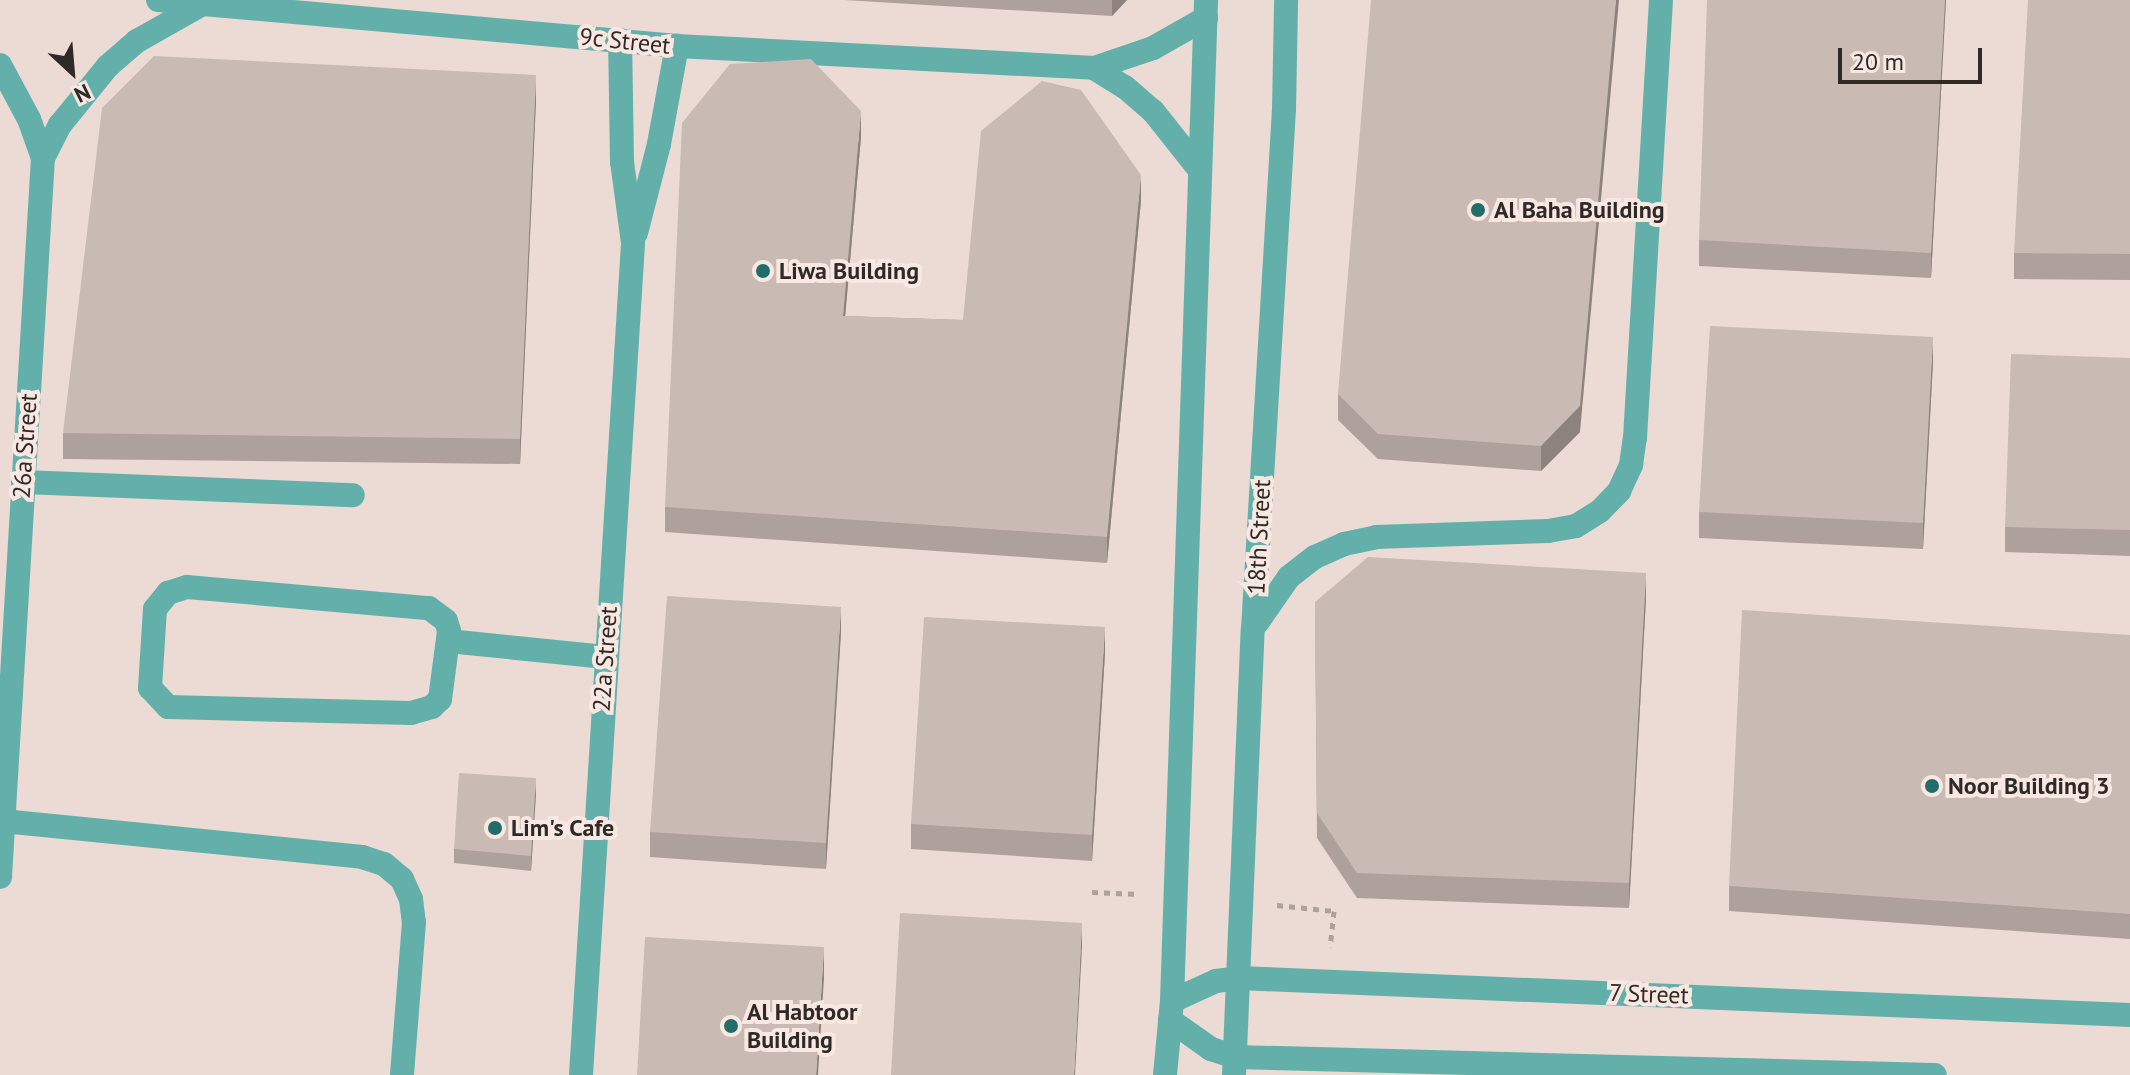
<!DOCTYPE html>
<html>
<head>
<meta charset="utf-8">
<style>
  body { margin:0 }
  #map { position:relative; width:2130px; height:1075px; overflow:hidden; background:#ecdbd5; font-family:"PT Sans",sans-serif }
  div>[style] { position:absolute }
  .path>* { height:5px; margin-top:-2.5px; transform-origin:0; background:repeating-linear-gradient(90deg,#aea09b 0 6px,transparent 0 12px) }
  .minor>* { height:24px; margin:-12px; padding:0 12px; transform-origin:12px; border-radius:12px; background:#63b0ab }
  .wall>* { inset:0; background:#aea09b }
  .shaded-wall>* { inset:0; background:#8d827e }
  .building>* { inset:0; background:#cabab4 }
  .dots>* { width:22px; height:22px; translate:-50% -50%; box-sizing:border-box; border:4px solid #f9e8e2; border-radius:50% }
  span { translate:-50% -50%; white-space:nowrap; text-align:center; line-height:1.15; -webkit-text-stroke:8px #f9e8e2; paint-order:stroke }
  .street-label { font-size:24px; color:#302a27 }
  .poi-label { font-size:24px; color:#302a27; font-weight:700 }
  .left { translate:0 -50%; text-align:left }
  .north { position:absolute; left:32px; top:32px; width:80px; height:80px; -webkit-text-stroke:6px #f9e8e2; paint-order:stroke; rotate:154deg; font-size:22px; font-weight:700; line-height:32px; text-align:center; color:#302a27 }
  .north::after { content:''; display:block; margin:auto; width:28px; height:36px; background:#302a27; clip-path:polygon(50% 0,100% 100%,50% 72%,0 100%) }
  .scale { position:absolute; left:1838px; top:48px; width:144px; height:36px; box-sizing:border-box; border:4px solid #302a27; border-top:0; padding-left:10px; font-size:24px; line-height:28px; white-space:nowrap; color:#302a27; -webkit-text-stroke:6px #f9e8e2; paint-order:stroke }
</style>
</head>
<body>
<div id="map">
  <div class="path">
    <i style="left:1092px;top:892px;width:47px;rotate:2.4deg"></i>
    <i style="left:1277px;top:905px;width:57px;rotate:6deg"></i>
    <i style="left:1334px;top:911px;width:36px;rotate:96deg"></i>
  </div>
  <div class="minor">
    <i style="left:158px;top:0;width:521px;rotate:5.07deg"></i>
    <i style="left:677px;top:46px;width:418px;rotate:3deg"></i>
    <i style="left:1094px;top:68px;width:62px;rotate:-18.7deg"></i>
    <i style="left:1153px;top:48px;width:61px;rotate:-29.5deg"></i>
    <i style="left:0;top:65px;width:61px;rotate:61.8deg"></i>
    <i style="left:29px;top:119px;width:41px;rotate:70.3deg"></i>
    <i style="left:1094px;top:68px;width:36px;rotate:32deg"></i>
    <i style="left:1125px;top:87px;width:37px;rotate:41deg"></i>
    <i style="left:1153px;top:111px;width:74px;rotate:51.6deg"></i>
    <i style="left:636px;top:233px;width:92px;rotate:-75.5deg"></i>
    <i style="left:659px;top:144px;width:100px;rotate:-79.6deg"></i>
    <i style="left:23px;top:482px;width:330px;rotate:2.3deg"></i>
    <i style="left:187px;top:587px;width:243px;rotate:5deg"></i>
    <i style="left:429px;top:608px;width:21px;rotate:37deg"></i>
    <i style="left:446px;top:621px;width:10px;rotate:73deg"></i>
    <i style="left:449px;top:631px;width:69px;rotate:97.5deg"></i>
    <i style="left:440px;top:699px;width:11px;rotate:135deg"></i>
    <i style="left:432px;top:707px;width:22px;rotate:164deg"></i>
    <i style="left:411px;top:713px;width:243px;rotate:-178.6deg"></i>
    <i style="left:168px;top:707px;width:26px;rotate:-133deg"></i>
    <i style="left:150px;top:688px;width:79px;rotate:-86.4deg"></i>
    <i style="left:155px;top:609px;width:21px;rotate:-51deg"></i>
    <i style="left:168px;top:593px;width:20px;rotate:-18deg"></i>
    <i style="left:1257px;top:623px;width:56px;rotate:-55.2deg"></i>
    <i style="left:1289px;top:577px;width:33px;rotate:-38deg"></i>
    <i style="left:1315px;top:557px;width:32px;rotate:-24deg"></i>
    <i style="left:1344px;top:544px;width:33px;rotate:-12deg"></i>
    <i style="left:1376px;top:537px;width:172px;rotate:-2deg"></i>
    <i style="left:1548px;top:531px;width:28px;rotate:-10deg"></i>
    <i style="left:1576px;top:526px;width:28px;rotate:-32deg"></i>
    <i style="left:1600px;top:511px;width:28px;rotate:-46deg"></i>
    <i style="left:1619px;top:491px;width:29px;rotate:-65deg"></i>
    <i style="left:1631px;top:465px;width:27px;rotate:-82deg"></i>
    <i style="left:1635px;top:438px;width:439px;rotate:-86.6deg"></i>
    <i style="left:448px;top:641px;width:158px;rotate:5.8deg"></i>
    <i style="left:3px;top:821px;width:361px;rotate:5.7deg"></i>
    <i style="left:362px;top:857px;width:23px;rotate:18deg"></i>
    <i style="left:384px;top:864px;width:23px;rotate:40deg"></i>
    <i style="left:402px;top:879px;width:22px;rotate:66deg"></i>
    <i style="left:411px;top:899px;width:23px;rotate:83deg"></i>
    <i style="left:414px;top:922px;width:153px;rotate:94.5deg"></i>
    <i style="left:0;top:877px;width:720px;rotate:-86.58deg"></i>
    <i style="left:43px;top:158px;width:37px;rotate:-63deg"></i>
    <i style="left:60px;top:125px;width:76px;rotate:-50.9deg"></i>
    <i style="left:108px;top:66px;width:38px;rotate:-41deg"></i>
    <i style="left:137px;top:41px;width:73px;rotate:-29.4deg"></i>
    <i style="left:1172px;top:1001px;width:48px;rotate:-24.4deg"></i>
    <i style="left:1216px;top:981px;width:23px;rotate:-7deg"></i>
    <i style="left:1239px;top:978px;width:892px;rotate:2.38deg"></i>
    <i style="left:1170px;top:1020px;width:50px;rotate:35.3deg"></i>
    <i style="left:1211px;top:1049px;width:26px;rotate:18deg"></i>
    <i style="left:1236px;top:1057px;width:699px;rotate:1.48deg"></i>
    <i style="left:581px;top:1075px;width:834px;rotate:-86.42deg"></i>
    <i style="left:633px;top:243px;width:82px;rotate:-97.7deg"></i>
    <i style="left:622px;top:162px;width:122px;rotate:-90.9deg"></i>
    <i style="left:1165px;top:1075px;width:74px;rotate:-84.6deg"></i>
    <i style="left:1172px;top:1001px;width:1002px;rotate:-88.05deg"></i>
    <i style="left:1234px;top:1075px;width:446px;rotate:-87.6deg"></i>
    <i style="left:1253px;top:629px;width:521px;rotate:-86.59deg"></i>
    <i style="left:1284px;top:109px;width:109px;rotate:-88.9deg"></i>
  </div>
  <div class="wall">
    <i style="clip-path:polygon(844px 0,1127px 0,1112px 16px)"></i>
    <i style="clip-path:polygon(1946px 0,1931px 278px,1699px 266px,1699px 240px)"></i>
    <i style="clip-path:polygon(2130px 0,2130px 280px,2014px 279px,2014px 253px)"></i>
    <i style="clip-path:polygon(536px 100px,520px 464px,63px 459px,63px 433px)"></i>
    <i style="clip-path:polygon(861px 137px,845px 316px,963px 320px,1141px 200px,1107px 563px,665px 532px,665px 507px)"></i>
    <i style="clip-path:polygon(2130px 358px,2130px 556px,2005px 552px,2005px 527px)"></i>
    <i style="clip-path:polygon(1933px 362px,1923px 549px,1699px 538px,1699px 512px)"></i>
    <i style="clip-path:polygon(1338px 394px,1580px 432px,1541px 471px,1378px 459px,1338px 420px)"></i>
    <i style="clip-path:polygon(1646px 598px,1629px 908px,1357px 898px,1317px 838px,1315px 602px)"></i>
    <i style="clip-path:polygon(841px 632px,826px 869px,650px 857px,650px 832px)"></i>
    <i style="clip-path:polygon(2130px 635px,2130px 939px,1729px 911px,1729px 886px)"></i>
    <i style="clip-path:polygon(1105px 653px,1092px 861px,911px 849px,911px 824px)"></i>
    <i style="clip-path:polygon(536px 793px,531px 871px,454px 863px,454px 849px)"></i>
  </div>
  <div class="shaded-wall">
    <i style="clip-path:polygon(1112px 0,1127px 0,1112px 16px)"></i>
    <i style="clip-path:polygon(1616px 0,1619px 0,1580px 432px,1541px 471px,1541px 446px)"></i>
    <i style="clip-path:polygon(1945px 0,1946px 0,1931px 278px,1931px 253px)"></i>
    <i style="clip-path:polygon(536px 75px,536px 100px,520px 464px,520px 439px)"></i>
    <i style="clip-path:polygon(861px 111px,861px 137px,843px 341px,843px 316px)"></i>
    <i style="clip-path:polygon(1141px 175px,1141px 200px,1107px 563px,1107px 537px)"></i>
    <i style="clip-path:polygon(1933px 337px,1933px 362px,1923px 549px,1923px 523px)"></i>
    <i style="clip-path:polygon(1646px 573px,1646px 598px,1629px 908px,1629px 883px)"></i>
    <i style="clip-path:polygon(841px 607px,841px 632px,826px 869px,826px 843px)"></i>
    <i style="clip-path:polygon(1105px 627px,1105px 653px,1092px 861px,1092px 835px)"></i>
    <i style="clip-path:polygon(536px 778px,536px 793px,531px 871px,531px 856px)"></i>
    <i style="clip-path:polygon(1082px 923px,1082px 948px,1075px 1075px,1074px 1075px)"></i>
    <i style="clip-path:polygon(824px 947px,824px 978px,818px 1075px,816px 1075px)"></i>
  </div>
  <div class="building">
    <i style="clip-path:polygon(1371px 0,1616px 0,1580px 406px,1541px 446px,1378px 434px,1338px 394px)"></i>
    <i style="clip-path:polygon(1707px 0,1945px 0,1931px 253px,1699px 240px)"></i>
    <i style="clip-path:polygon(2028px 0,2130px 0,2130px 254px,2014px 253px)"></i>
    <i style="clip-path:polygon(154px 56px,536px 75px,520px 439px,63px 433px,102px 108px)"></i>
    <i style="clip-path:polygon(811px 59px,861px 111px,843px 316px,963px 320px,981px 131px,1042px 81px,1081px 90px,1141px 175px,1107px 537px,665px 507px,682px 123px,730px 64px)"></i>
    <i style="clip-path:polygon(1710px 326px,1933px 337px,1923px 523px,1699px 512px)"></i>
    <i style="clip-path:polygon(2011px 354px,2130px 358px,2130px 530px,2005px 527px)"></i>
    <i style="clip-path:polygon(1368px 557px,1646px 573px,1629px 883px,1357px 873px,1317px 813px,1315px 602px)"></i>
    <i style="clip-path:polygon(667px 596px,841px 607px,826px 843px,650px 832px)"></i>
    <i style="clip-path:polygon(1742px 610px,2130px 635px,2130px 914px,1729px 886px)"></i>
    <i style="clip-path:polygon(924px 617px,1105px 627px,1092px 835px,911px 824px)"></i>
    <i style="clip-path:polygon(459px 773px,536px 778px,531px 856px,454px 849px)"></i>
    <i style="clip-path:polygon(900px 913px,1082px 923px,1074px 1075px,891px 1075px)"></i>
    <i style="clip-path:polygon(645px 937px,824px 947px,816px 1075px,637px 1075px)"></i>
  </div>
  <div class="dots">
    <i style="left:1478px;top:210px;background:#226d69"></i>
    <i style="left:763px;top:271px;background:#226d69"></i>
    <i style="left:1932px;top:786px;background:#226d69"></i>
    <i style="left:495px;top:828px;background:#226d69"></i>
    <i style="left:731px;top:1026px;background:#226d69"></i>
  </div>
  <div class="street-label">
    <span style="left:625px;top:41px;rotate:6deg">9c Street</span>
    <span style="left:25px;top:446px;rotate:-86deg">26a Street</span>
    <span style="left:1259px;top:537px;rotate:-87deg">18th Street</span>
    <span style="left:605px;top:659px;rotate:-86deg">22a Street</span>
    <span style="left:1649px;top:994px;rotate:2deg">7 Street</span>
  </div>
  <div class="poi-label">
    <span class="left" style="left:1494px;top:210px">Al Baha Building</span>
    <span class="left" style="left:779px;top:271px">Liwa Building</span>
    <span class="left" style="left:1948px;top:786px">Noor Building 3</span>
    <span class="left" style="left:511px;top:828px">Lim's Cafe</span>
    <span class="left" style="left:747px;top:1026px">Al Habtoor<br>Building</span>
  </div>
  <div class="north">N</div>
  <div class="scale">20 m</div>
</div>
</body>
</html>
